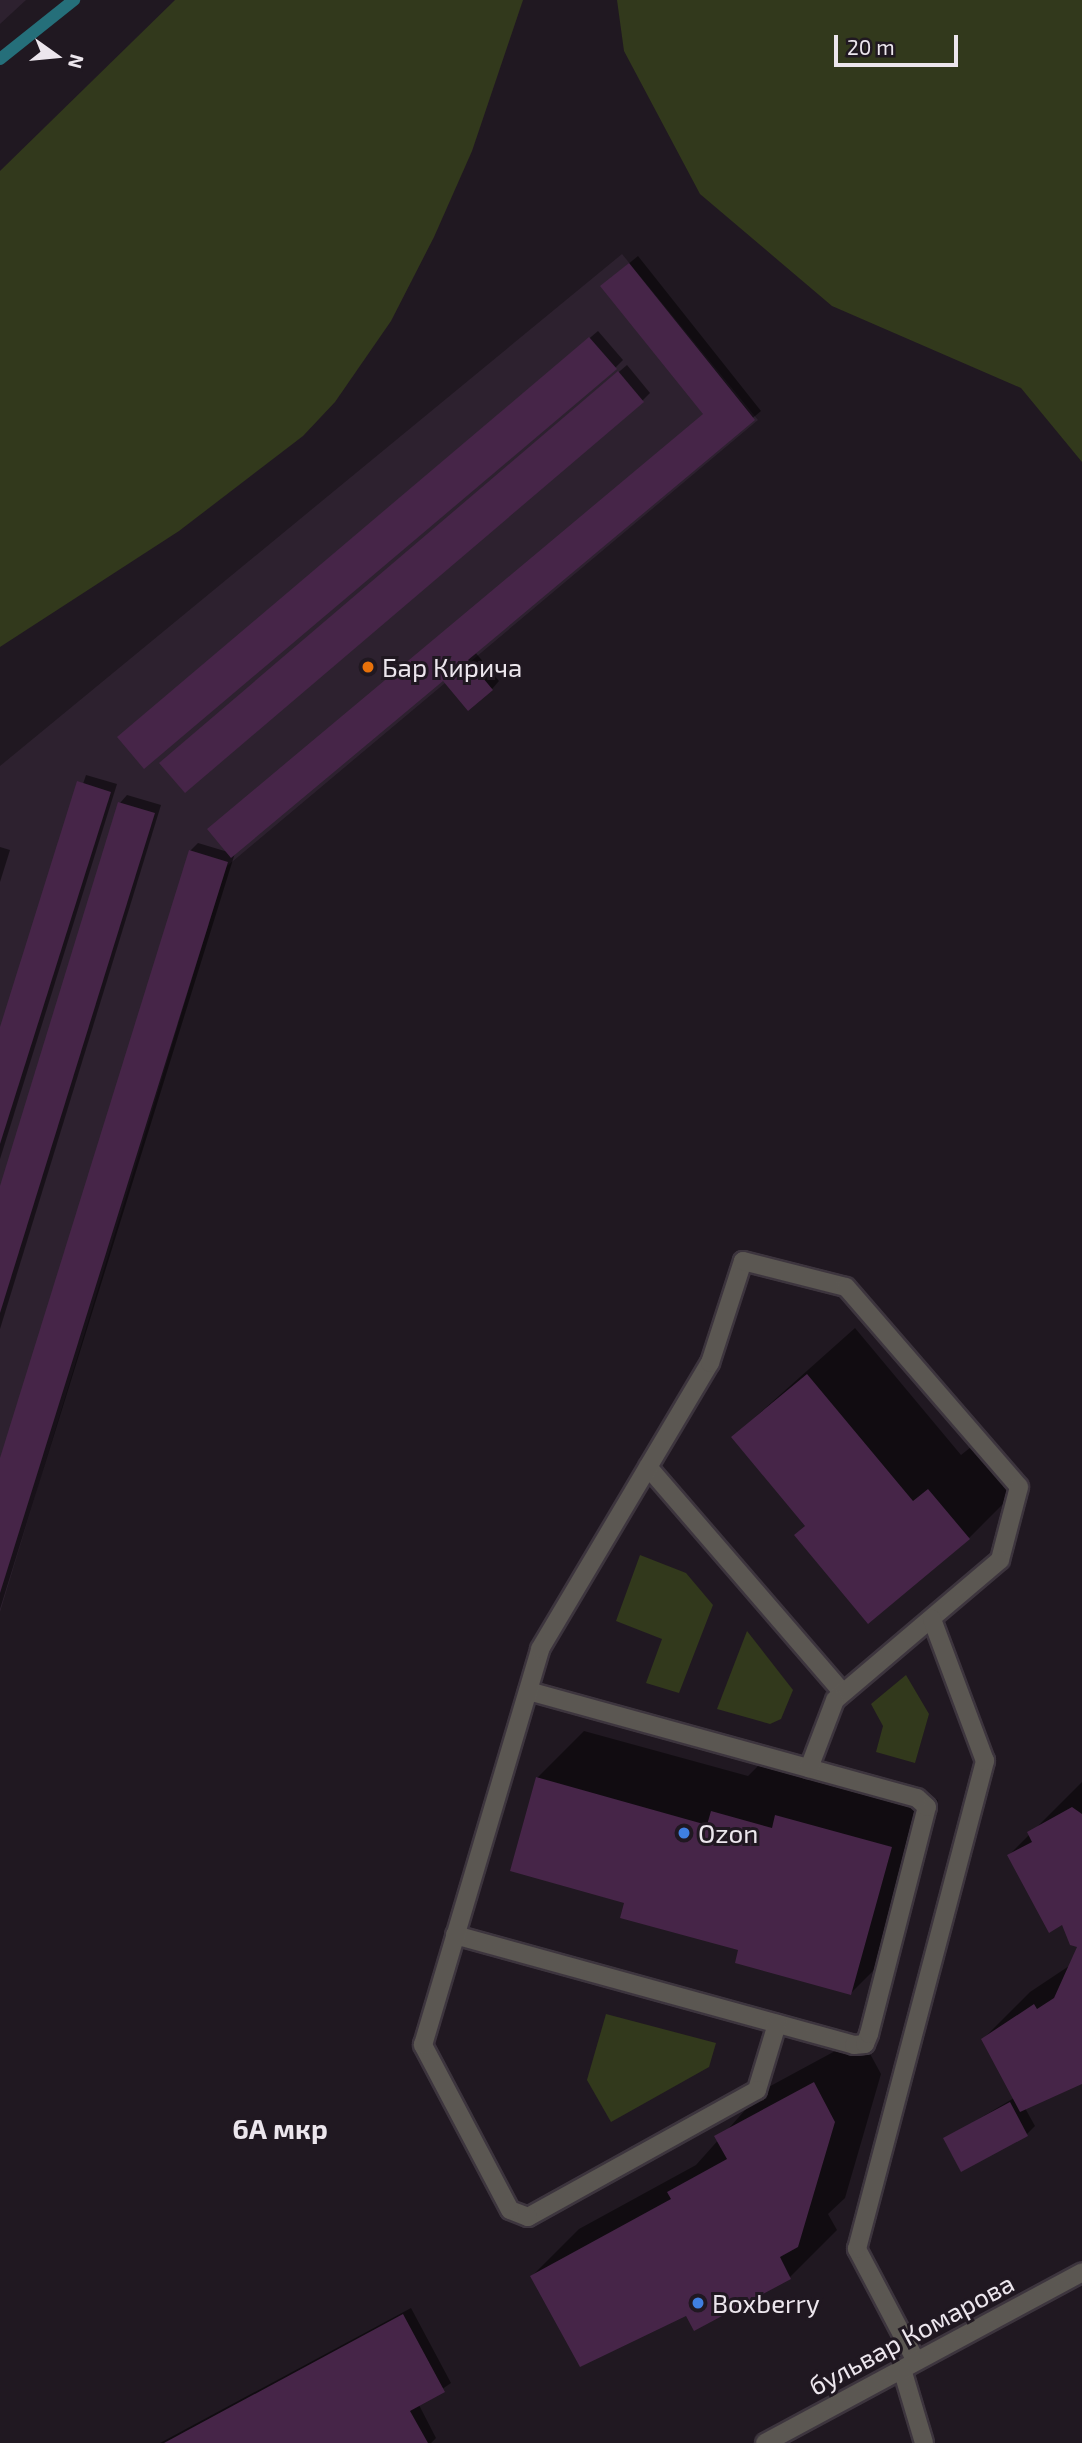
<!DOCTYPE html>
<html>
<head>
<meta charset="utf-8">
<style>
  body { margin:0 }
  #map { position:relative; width:1082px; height:2443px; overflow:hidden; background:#201821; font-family:"Exo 2",sans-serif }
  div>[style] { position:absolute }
  .built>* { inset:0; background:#2d212f }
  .green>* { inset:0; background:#32391c }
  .shadow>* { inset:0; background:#0007 }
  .stream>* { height:12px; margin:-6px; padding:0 6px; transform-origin:6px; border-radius:6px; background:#256f7a }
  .building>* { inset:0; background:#462548 }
  .roads { filter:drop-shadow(2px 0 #3d353e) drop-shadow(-2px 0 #3d353e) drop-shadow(0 2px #3d353e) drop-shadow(0 -2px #3d353e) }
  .minor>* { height:18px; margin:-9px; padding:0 9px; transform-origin:9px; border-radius:9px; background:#5b5752 }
  .dots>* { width:19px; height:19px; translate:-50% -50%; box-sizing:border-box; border:4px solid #201821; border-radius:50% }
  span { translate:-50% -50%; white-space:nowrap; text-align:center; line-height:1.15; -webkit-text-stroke:6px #201821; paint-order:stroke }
  .poi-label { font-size:26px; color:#ece6ed }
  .left { translate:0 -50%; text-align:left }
  .street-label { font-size:26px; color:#ece6ed }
  .neighbourhood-label { font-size:28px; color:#ece6ed; font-weight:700 }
  .north { position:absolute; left:21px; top:21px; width:70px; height:70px; -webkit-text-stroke:5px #201821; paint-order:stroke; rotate:105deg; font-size:19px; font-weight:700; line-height:28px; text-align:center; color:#ece6ed }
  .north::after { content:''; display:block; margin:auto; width:24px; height:32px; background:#ece6ed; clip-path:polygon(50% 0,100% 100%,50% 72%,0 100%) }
  .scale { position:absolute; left:834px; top:35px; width:124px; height:32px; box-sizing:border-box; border:4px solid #ece6ed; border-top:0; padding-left:9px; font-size:21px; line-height:24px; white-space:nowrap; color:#ece6ed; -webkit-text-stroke:5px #201821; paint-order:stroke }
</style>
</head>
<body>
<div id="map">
  <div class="built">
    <i style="clip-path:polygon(0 0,26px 0,0 24px)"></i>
    <i style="clip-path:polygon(622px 254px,758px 420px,226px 867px,0 1612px,0 766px)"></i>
  </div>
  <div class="green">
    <i style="clip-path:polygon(175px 0,523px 0,472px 151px,434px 237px,391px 321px,335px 402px,303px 436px,179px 531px,0 647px,0 171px)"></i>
    <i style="clip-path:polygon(617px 0,1082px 0,1082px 462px,1021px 388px,832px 306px,700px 194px,624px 51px)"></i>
    <i style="clip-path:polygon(640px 1555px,686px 1573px,713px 1605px,679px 1693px,646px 1683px,662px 1639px,616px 1621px)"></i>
    <i style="clip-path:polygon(747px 1631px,793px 1690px,781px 1719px,770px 1724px,717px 1709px)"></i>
    <i style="clip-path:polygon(906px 1675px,929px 1714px,915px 1763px,876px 1752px,883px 1726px,871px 1704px)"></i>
    <i style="clip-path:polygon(606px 2014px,716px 2043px,709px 2067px,611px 2122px,587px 2080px)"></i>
  </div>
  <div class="shadow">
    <i style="clip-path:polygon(638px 256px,761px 411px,475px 652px,499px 681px,492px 689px,443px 678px,235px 853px,0 1609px,0 1464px,190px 851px,198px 843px,228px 852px,705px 414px,610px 279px)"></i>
    <i style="clip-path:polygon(598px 331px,623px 360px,615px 368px,127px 730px)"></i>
    <i style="clip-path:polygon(627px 365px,650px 393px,643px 400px,185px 791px,169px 756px)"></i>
    <i style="clip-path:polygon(86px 775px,117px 784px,0 1159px,0 1032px)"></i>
    <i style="clip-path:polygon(127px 795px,161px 805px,0 1329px,0 1192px,120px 803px)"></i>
    <i style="clip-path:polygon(0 847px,10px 850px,0 882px)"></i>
    <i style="clip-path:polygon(855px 1328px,961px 1455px,976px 1443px,1016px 1491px,969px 1538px,806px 1525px,733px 1437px)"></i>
    <i style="clip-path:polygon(584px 1731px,748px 1776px,759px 1765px,813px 1780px,824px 1769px,938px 1800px,898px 1946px,851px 1993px,626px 1902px,537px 1778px)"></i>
    <i style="clip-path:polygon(1082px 1782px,1082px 2078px,1025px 2108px,1035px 2126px,1027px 2134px,962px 2170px,945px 2139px,1014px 2098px,983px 2039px,1030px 1992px,1072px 1964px,1080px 1946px,1009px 1855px)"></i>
    <i style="clip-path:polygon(861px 2037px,881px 2074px,845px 2198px,828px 2214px,837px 2230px,790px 2277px,687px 2313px,532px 2276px,579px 2229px,696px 2165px,763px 2090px)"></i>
    <i style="clip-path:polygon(411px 2308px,451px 2383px,419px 2405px,436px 2438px,431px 2443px,160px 2443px)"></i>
  </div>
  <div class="stream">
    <i style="left:0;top:59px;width:95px;rotate:-38.6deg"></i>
  </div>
  <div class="building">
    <i style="clip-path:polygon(629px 263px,755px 420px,468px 660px,493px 690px,468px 711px,443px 681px,231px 858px,207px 829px,703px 414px,600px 286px)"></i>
    <i style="clip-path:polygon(589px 337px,617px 369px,144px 769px,117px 737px)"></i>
    <i style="clip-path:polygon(618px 371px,644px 402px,185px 793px,159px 763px)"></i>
    <i style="clip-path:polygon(77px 781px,111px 792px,0 1144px,0 1027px)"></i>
    <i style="clip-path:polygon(118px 802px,155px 813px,0 1313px,0 1186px)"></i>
    <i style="clip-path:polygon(189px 850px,228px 862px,0 1593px,0 1458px)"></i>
    <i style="clip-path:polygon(807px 1374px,913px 1501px,928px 1489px,970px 1539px,868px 1624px,794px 1535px,805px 1526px,731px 1437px)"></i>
    <i style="clip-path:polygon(536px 1777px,707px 1825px,711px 1811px,772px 1828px,775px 1815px,892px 1847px,851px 1995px,735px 1963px,738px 1950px,620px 1918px,624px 1903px,510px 1871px)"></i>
    <i style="clip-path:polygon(1072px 1807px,1082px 1814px,1082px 2084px,1020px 2112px,981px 2039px,1034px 2004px,1037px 2009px,1054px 1998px,1077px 1947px,1070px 1945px,1062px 1925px,1049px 1933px,1007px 1855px,1032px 1842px,1027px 1832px)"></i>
    <i style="clip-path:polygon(814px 2082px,835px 2122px,798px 2247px,780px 2257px,791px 2279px,694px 2331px,686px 2316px,580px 2367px,530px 2276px,671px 2199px,667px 2192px,727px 2159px,714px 2136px)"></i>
    <i style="clip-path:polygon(1010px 2102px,1028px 2136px,961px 2172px,943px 2138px)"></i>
    <i style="clip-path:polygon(403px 2314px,445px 2392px,410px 2411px,428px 2443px,164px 2443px)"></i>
  </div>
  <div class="roads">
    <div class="minor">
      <i style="left:648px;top:1467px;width:298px;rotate:49.2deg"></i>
      <i style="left:455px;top:1935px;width:414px;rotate:15.4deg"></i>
      <i style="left:854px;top:2045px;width:11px;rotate:-5deg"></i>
      <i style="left:865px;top:2044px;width:11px;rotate:-68deg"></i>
      <i style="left:869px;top:2034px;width:234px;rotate:-75.7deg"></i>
      <i style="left:927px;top:1807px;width:13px;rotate:-138deg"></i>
      <i style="left:917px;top:1798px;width:403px;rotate:-164.6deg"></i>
      <i style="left:777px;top:2024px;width:69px;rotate:106.9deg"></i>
      <i style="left:757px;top:2090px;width:262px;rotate:151deg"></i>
      <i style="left:528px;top:2217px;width:19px;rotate:-159deg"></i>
      <i style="left:510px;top:2210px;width:187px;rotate:-117.8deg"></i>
      <i style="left:423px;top:2045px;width:413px;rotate:-73.5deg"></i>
      <i style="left:540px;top:1649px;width:333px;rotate:-59.3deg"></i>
      <i style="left:710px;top:1363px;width:107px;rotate:-72.1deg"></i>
      <i style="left:743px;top:1261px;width:106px;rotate:14.2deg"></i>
      <i style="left:846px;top:1287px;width:264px;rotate:49.1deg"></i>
      <i style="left:1019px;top:1487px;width:75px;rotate:104.6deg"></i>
      <i style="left:1000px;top:1560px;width:216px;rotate:139.7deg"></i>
      <i style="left:835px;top:1700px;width:73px;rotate:110.9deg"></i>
      <i style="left:916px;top:2361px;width:127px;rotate:-117.8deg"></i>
      <i style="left:857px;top:2249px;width:505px;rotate:-75.3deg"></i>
      <i style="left:985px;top:1761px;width:152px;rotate:-110.5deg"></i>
      <i style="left:902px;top:2369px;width:77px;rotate:73.4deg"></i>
      <i style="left:765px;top:2443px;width:360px;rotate:-28.3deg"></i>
    </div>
  </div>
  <div class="dots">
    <i style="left:368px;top:667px;background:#e8710a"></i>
    <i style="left:684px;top:1833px;background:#3f7fe0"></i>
    <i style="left:698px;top:2303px;background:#3f7fe0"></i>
  </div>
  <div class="poi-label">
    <span class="left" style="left:382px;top:667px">Бар Кирича</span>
    <span class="left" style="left:698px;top:1833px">Ozon</span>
    <span class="left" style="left:712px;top:2303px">Boxberry</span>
  </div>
  <div class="street-label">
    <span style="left:911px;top:2334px;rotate:-28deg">бульвар Комарова</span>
  </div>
  <div class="neighbourhood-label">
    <span style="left:280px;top:2128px">6А мкр</span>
  </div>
  <div class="north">N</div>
  <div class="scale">20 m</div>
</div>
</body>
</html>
